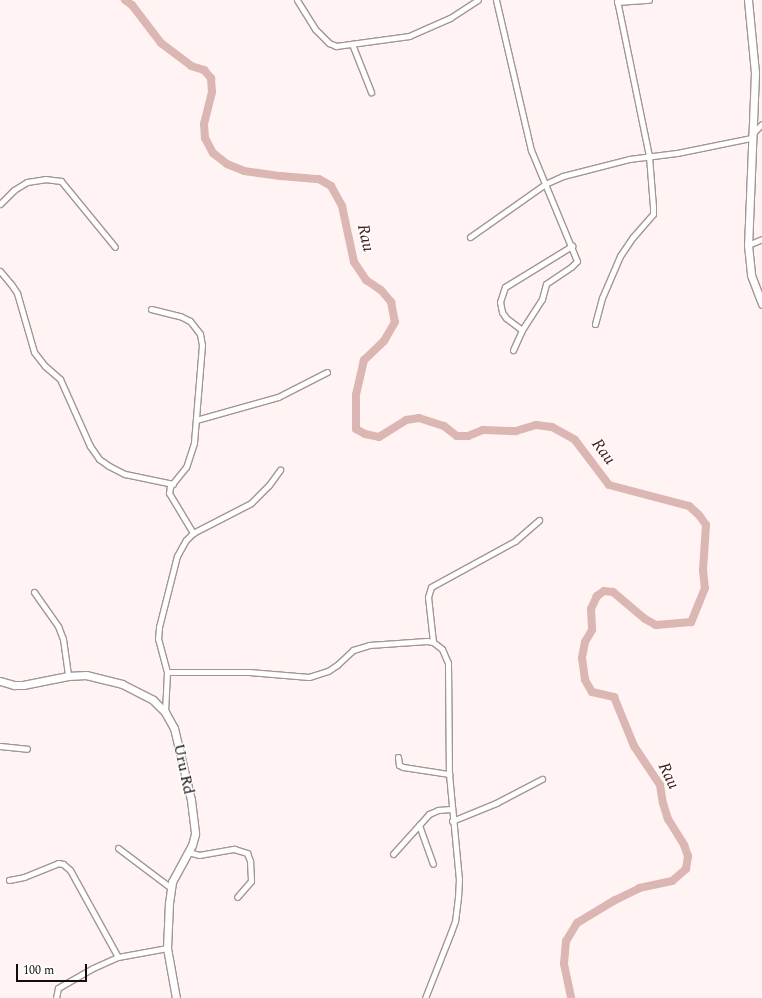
<!DOCTYPE html>
<html>
<head>
<meta charset="utf-8">
<style>
  body { margin:0 }
  #map { position:relative; width:762px; height:998px; overflow:hidden; background:#fff4f3; font-family:Spectral,serif }
  div>[style] { position:absolute }
  .river>* { height:8px; margin:-4px; padding:0 4px; transform-origin:4px; border-radius:4px; background:#dcb6b2 }
  .roads { filter:drop-shadow(1px 0 #a29694) drop-shadow(-1px 0 #a29694) drop-shadow(0 1px #a29694) drop-shadow(0 -1px #a29694) }
  .street>* { height:5px; margin:-2.5px; padding:0 2.5px; transform-origin:2.5px; border-radius:2.5px; background:#fff }
  .secondary>* { height:7px; margin:-3.5px; padding:0 3.5px; transform-origin:3.5px; border-radius:3.5px; background:#fff }
  span { translate:-50% -50%; white-space:nowrap; text-align:center; line-height:1.15; -webkit-text-stroke:3px #fff; paint-order:stroke }
  .street-label { font-size:16px; color:#120d0d }
  .water-label { font-size:17px; color:#491917; font-style:italic }
  .scale { position:absolute; left:16px; top:964px; width:71px; height:18px; box-sizing:border-box; border:2px solid #120d0d; border-top:0; padding-left:5px; font-size:12px; line-height:14px; white-space:nowrap; color:#120d0d; -webkit-text-stroke:3px #fff; paint-order:stroke }
</style>
</head>
<body>
<div id="map">
  <div class="river">
    <i style="left:125px;top:0;width:9px;rotate:36deg"></i>
    <i style="left:132px;top:5px;width:48px;rotate:52.7deg"></i>
    <i style="left:161px;top:43px;width:38px;rotate:37deg"></i>
    <i style="left:191px;top:66px;width:14px;rotate:17deg"></i>
    <i style="left:204px;top:70px;width:11px;rotate:49deg"></i>
    <i style="left:211px;top:78px;width:14px;rotate:86deg"></i>
    <i style="left:212px;top:92px;width:33px;rotate:104deg"></i>
    <i style="left:204px;top:124px;width:14px;rotate:86deg"></i>
    <i style="left:205px;top:138px;width:17px;rotate:62deg"></i>
    <i style="left:213px;top:153px;width:18px;rotate:38deg"></i>
    <i style="left:227px;top:164px;width:18px;rotate:22deg"></i>
    <i style="left:244px;top:171px;width:37px;rotate:8deg"></i>
    <i style="left:281px;top:176px;width:38px;rotate:5deg"></i>
    <i style="left:319px;top:179px;width:14px;rotate:30deg"></i>
    <i style="left:331px;top:186px;width:23px;rotate:61deg"></i>
    <i style="left:342px;top:206px;width:57px;rotate:77.9deg"></i>
    <i style="left:354px;top:262px;width:22px;rotate:56deg"></i>
    <i style="left:366px;top:280px;width:18px;rotate:34deg"></i>
    <i style="left:381px;top:290px;width:16px;rotate:50deg"></i>
    <i style="left:391px;top:302px;width:20px;rotate:79deg"></i>
    <i style="left:395px;top:322px;width:22px;rotate:120deg"></i>
    <i style="left:384px;top:341px;width:28px;rotate:136deg"></i>
    <i style="left:364px;top:360px;width:36px;rotate:103deg"></i>
    <i style="left:356px;top:395px;width:34px;rotate:90deg"></i>
    <i style="left:356px;top:429px;width:10px;rotate:29deg"></i>
    <i style="left:365px;top:434px;width:14px;rotate:12deg"></i>
    <i style="left:379px;top:437px;width:32px;rotate:-32deg"></i>
    <i style="left:406px;top:420px;width:13px;rotate:-9deg"></i>
    <i style="left:419px;top:418px;width:26px;rotate:18deg"></i>
    <i style="left:444px;top:426px;width:16px;rotate:38deg"></i>
    <i style="left:457px;top:436px;width:11px"></i>
    <i style="left:468px;top:436px;width:16px;rotate:-22deg"></i>
    <i style="left:483px;top:430px;width:33px;rotate:2deg"></i>
    <i style="left:516px;top:431px;width:21px;rotate:-17deg"></i>
    <i style="left:536px;top:425px;width:16px;rotate:7deg"></i>
    <i style="left:552px;top:427px;width:26px;rotate:29deg"></i>
    <i style="left:575px;top:440px;width:56px;rotate:52.9deg"></i>
    <i style="left:609px;top:485px;width:83px;rotate:14.7deg"></i>
    <i style="left:689px;top:506px;width:13px;rotate:42deg"></i>
    <i style="left:699px;top:515px;width:12px;rotate:55deg"></i>
    <i style="left:706px;top:525px;width:45px;rotate:93.8deg"></i>
    <i style="left:703px;top:570px;width:18px;rotate:84deg"></i>
    <i style="left:705px;top:588px;width:37px;rotate:112deg"></i>
    <i style="left:691px;top:622px;width:35px;rotate:175deg"></i>
    <i style="left:656px;top:625px;width:13px;rotate:-151deg"></i>
    <i style="left:645px;top:619px;width:42px;rotate:-139.8deg"></i>
    <i style="left:613px;top:592px;width:9px;rotate:-174deg"></i>
    <i style="left:604px;top:591px;width:9px;rotate:144deg"></i>
    <i style="left:597px;top:596px;width:14px;rotate:115deg"></i>
    <i style="left:591px;top:609px;width:21px;rotate:87deg"></i>
    <i style="left:592px;top:630px;width:14px;rotate:120deg"></i>
    <i style="left:585px;top:642px;width:16px;rotate:101deg"></i>
    <i style="left:582px;top:658px;width:22px;rotate:82deg"></i>
    <i style="left:585px;top:680px;width:14px;rotate:60deg"></i>
    <i style="left:592px;top:692px;width:23px;rotate:13deg"></i>
    <i style="left:614px;top:697px;width:53px;rotate:67.8deg"></i>
    <i style="left:634px;top:746px;width:47px;rotate:56.3deg"></i>
    <i style="left:660px;top:785px;width:18px;rotate:81deg"></i>
    <i style="left:663px;top:803px;width:17px;rotate:73deg"></i>
    <i style="left:668px;top:819px;width:31px;rotate:58deg"></i>
    <i style="left:684px;top:845px;width:12px;rotate:70deg"></i>
    <i style="left:688px;top:856px;width:13px;rotate:99deg"></i>
    <i style="left:686px;top:869px;width:18px;rotate:139deg"></i>
    <i style="left:672px;top:881px;width:33px;rotate:168deg"></i>
    <i style="left:640px;top:888px;width:28px;rotate:154deg"></i>
    <i style="left:615px;top:900px;width:44px;rotate:148.8deg"></i>
    <i style="left:577px;top:923px;width:21px;rotate:121deg"></i>
    <i style="left:566px;top:941px;width:23px;rotate:95deg"></i>
    <i style="left:564px;top:964px;width:35px;rotate:78deg"></i>
  </div>
  <div class="roads">
    <div class="street">
      <i style="left:297px;top:0;width:34px;rotate:58deg"></i>
      <i style="left:315px;top:29px;width:20px;rotate:45deg"></i>
      <i style="left:329px;top:43px;width:8px;rotate:23deg"></i>
      <i style="left:336px;top:46px;width:74px;rotate:-7.8deg"></i>
      <i style="left:409px;top:36px;width:45px;rotate:-23.7deg"></i>
      <i style="left:450px;top:18px;width:33px;rotate:-33deg"></i>
      <i style="left:496px;top:0;width:154px;rotate:76.9deg"></i>
      <i style="left:531px;top:150px;width:120px;rotate:67.5deg"></i>
      <i style="left:577px;top:261px;width:8px;rotate:135deg"></i>
      <i style="left:571px;top:267px;width:30px;rotate:146deg"></i>
      <i style="left:546px;top:284px;width:16px;rotate:105deg"></i>
      <i style="left:542px;top:299px;width:37px;rotate:123deg"></i>
      <i style="left:522px;top:330px;width:22px;rotate:114deg"></i>
      <i style="left:617px;top:2px;width:32px;rotate:-4deg"></i>
      <i style="left:352px;top:44px;width:52px;rotate:68.4deg"></i>
      <i style="left:752px;top:134px;width:14px;rotate:-45deg"></i>
      <i style="left:0;top:204px;width:20px;rotate:-45deg"></i>
      <i style="left:14px;top:190px;width:15px;rotate:-32deg"></i>
      <i style="left:27px;top:182px;width:18px;rotate:-9deg"></i>
      <i style="left:45px;top:179px;width:16px;rotate:7deg"></i>
      <i style="left:61px;top:181px;width:85px;rotate:50.7deg"></i>
      <i style="left:470px;top:237px;width:92px;rotate:-35.2deg"></i>
      <i style="left:545px;top:184px;width:20px;rotate:-24deg"></i>
      <i style="left:563px;top:176px;width:68px;rotate:-14.4deg"></i>
      <i style="left:629px;top:159px;width:48px;rotate:-7.1deg"></i>
      <i style="left:677px;top:153px;width:76px;rotate:-11.5deg"></i>
      <i style="left:748px;top:245px;width:15px;rotate:-23deg"></i>
      <i style="left:0;top:271px;width:17px;rotate:50deg"></i>
      <i style="left:11px;top:284px;width:11px;rotate:56deg"></i>
      <i style="left:17px;top:293px;width:61px;rotate:73.9deg"></i>
      <i style="left:34px;top:352px;width:18px;rotate:52deg"></i>
      <i style="left:45px;top:366px;width:20px;rotate:41deg"></i>
      <i style="left:60px;top:379px;width:73px;rotate:65.9deg"></i>
      <i style="left:90px;top:446px;width:16px;rotate:55deg"></i>
      <i style="left:99px;top:459px;width:12px;rotate:35deg"></i>
      <i style="left:109px;top:466px;width:18px;rotate:27deg"></i>
      <i style="left:125px;top:474px;width:49px;rotate:11.8deg"></i>
      <i style="left:151px;top:309px;width:30px;rotate:14deg"></i>
      <i style="left:180px;top:316px;width:11px;rotate:27deg"></i>
      <i style="left:190px;top:321px;width:16px;rotate:52deg"></i>
      <i style="left:200px;top:334px;width:11px;rotate:80deg"></i>
      <i style="left:202px;top:345px;width:98px;rotate:94.7deg"></i>
      <i style="left:194px;top:443px;width:25px;rotate:108deg"></i>
      <i style="left:186px;top:467px;width:26px;rotate:129deg"></i>
      <i style="left:170px;top:487px;width:6px;rotate:99deg"></i>
      <i style="left:169px;top:493px;width:47px;rotate:59deg"></i>
      <i style="left:595px;top:324px;width:27px;rotate:-75deg"></i>
      <i style="left:602px;top:298px;width:46px;rotate:-66.8deg"></i>
      <i style="left:620px;top:256px;width:23px;rotate:-56deg"></i>
      <i style="left:633px;top:237px;width:30px;rotate:-49deg"></i>
      <i style="left:653px;top:214px;width:7px;rotate:-90deg"></i>
      <i style="left:653px;top:207px;width:51px;rotate:-94.5deg"></i>
      <i style="left:649px;top:156px;width:159px;rotate:-101.6deg"></i>
      <i style="left:522px;top:330px;width:20px;rotate:-143deg"></i>
      <i style="left:506px;top:318px;width:7px;rotate:-124deg"></i>
      <i style="left:502px;top:312px;width:10px;rotate:-101deg"></i>
      <i style="left:500px;top:302px;width:16px;rotate:-72deg"></i>
      <i style="left:505px;top:287px;width:79px;rotate:-31.5deg"></i>
      <i style="left:196px;top:420px;width:85px;rotate:-15.7deg"></i>
      <i style="left:278px;top:397px;width:55px;rotate:-27deg"></i>
      <i style="left:34px;top:592px;width:42px;rotate:54.8deg"></i>
      <i style="left:58px;top:626px;width:14px;rotate:69deg"></i>
      <i style="left:63px;top:639px;width:37px;rotate:82deg"></i>
      <i style="left:433px;top:642px;width:45px;rotate:-96.3deg"></i>
      <i style="left:428px;top:597px;width:10px;rotate:-73deg"></i>
      <i style="left:431px;top:587px;width:96px;rotate:-28.7deg"></i>
      <i style="left:515px;top:541px;width:32px;rotate:-41deg"></i>
      <i style="left:167px;top:672px;width:82px"></i>
      <i style="left:249px;top:672px;width:60px;rotate:4.8deg"></i>
      <i style="left:309px;top:677px;width:20px;rotate:-18deg"></i>
      <i style="left:328px;top:671px;width:11px;rotate:-34deg"></i>
      <i style="left:337px;top:665px;width:22px;rotate:-43deg"></i>
      <i style="left:353px;top:650px;width:17px;rotate:-17deg"></i>
      <i style="left:369px;top:645px;width:58px;rotate:-3.9deg"></i>
      <i style="left:427px;top:641px;width:6px;rotate:9deg"></i>
      <i style="left:433px;top:642px;width:11px;rotate:38deg"></i>
      <i style="left:442px;top:649px;width:15px;rotate:67deg"></i>
      <i style="left:448px;top:663px;width:111px;rotate:89.5deg"></i>
      <i style="left:449px;top:774px;width:105px;rotate:84.6deg"></i>
      <i style="left:459px;top:879px;width:18px;rotate:93deg"></i>
      <i style="left:458px;top:897px;width:24px;rotate:97deg"></i>
      <i style="left:455px;top:921px;width:12px;rotate:110deg"></i>
      <i style="left:451px;top:932px;width:71px;rotate:111.5deg"></i>
      <i style="left:165px;top:712px;width:40px;rotate:-87.1deg"></i>
      <i style="left:167px;top:672px;width:34px;rotate:-105deg"></i>
      <i style="left:158px;top:639px;width:12px;rotate:-85deg"></i>
      <i style="left:159px;top:627px;width:73px;rotate:-75.8deg"></i>
      <i style="left:177px;top:556px;width:18px;rotate:-61deg"></i>
      <i style="left:186px;top:540px;width:10px;rotate:-45deg"></i>
      <i style="left:193px;top:533px;width:65px;rotate:-27.3deg"></i>
      <i style="left:251px;top:503px;width:25px;rotate:-45deg"></i>
      <i style="left:269px;top:485px;width:19px;rotate:-54deg"></i>
      <i style="left:0;top:746px;width:27px;rotate:6deg"></i>
      <i style="left:398px;top:757px;width:8px;rotate:83deg"></i>
      <i style="left:399px;top:765px;width:4px;rotate:27deg"></i>
      <i style="left:403px;top:767px;width:47px;rotate:8.7deg"></i>
      <i style="left:452px;top:821px;width:48px;rotate:-22.2deg"></i>
      <i style="left:496px;top:803px;width:52px;rotate:-27.6deg"></i>
      <i style="left:419px;top:825px;width:41px;rotate:70.3deg"></i>
      <i style="left:118px;top:848px;width:66px;rotate:37deg"></i>
      <i style="left:189px;top:850px;width:4px;rotate:45deg"></i>
      <i style="left:192px;top:853px;width:7px;rotate:16deg"></i>
      <i style="left:199px;top:855px;width:36px;rotate:-10deg"></i>
      <i style="left:234px;top:849px;width:14px;rotate:17deg"></i>
      <i style="left:247px;top:853px;width:9px;rotate:69deg"></i>
      <i style="left:250px;top:861px;width:20px;rotate:87deg"></i>
      <i style="left:251px;top:881px;width:21px;rotate:131deg"></i>
      <i style="left:393px;top:854px;width:54px;rotate:-48deg"></i>
      <i style="left:429px;top:814px;width:10px;rotate:-24deg"></i>
      <i style="left:438px;top:810px;width:13px;rotate:-4deg"></i>
      <i style="left:9px;top:880px;width:15px;rotate:-11deg"></i>
      <i style="left:24px;top:877px;width:37px;rotate:-22deg"></i>
      <i style="left:58px;top:863px;width:5px;rotate:11deg"></i>
      <i style="left:63px;top:864px;width:9px;rotate:41deg"></i>
      <i style="left:70px;top:870px;width:99px;rotate:61.1deg"></i>
      <i style="left:56px;top:998px;width:10px;rotate:-79deg"></i>
      <i style="left:58px;top:988px;width:40px;rotate:-29.7deg"></i>
      <i style="left:93px;top:968px;width:27px;rotate:-24deg"></i>
      <i style="left:118px;top:957px;width:50px;rotate:-10.4deg"></i>
    </div>
    <div class="secondary">
      <i style="left:748px;top:0;width:73px;rotate:84.5deg"></i>
      <i style="left:755px;top:73px;width:172px;rotate:92.3deg"></i>
      <i style="left:748px;top:245px;width:30px;rotate:84deg"></i>
      <i style="left:751px;top:275px;width:31px;rotate:69deg"></i>
      <i style="left:0;top:681px;width:15px;rotate:16deg"></i>
      <i style="left:14px;top:685px;width:9px"></i>
      <i style="left:23px;top:685px;width:46px;rotate:-11.3deg"></i>
      <i style="left:68px;top:676px;width:18px;rotate:-3deg"></i>
      <i style="left:86px;top:675px;width:37px;rotate:14deg"></i>
      <i style="left:122px;top:684px;width:35px;rotate:27deg"></i>
      <i style="left:153px;top:700px;width:17px;rotate:45deg"></i>
      <i style="left:165px;top:712px;width:18px;rotate:61deg"></i>
      <i style="left:174px;top:728px;width:74px;rotate:76.7deg"></i>
      <i style="left:191px;top:800px;width:34px;rotate:83deg"></i>
      <i style="left:195px;top:834px;width:11px;rotate:105deg"></i>
      <i style="left:192px;top:845px;width:42px;rotate:118.4deg"></i>
      <i style="left:172px;top:882px;width:21px;rotate:98deg"></i>
      <i style="left:169px;top:903px;width:45px;rotate:92.5deg"></i>
      <i style="left:167px;top:948px;width:51px;rotate:79.8deg"></i>
    </div>
  </div>
  <div class="street-label">
    <span style="left:184px;top:769px;rotate:78deg">Uru Rd</span>
  </div>
  <div class="water-label">
    <span style="left:365px;top:238px;rotate:77deg">Rau</span>
    <span style="left:603px;top:452px;rotate:53deg">Rau</span>
    <span style="left:668px;top:776px;rotate:64deg">Rau</span>
  </div>
  <div class="scale">100 m</div>
</div>
</body>
</html>
